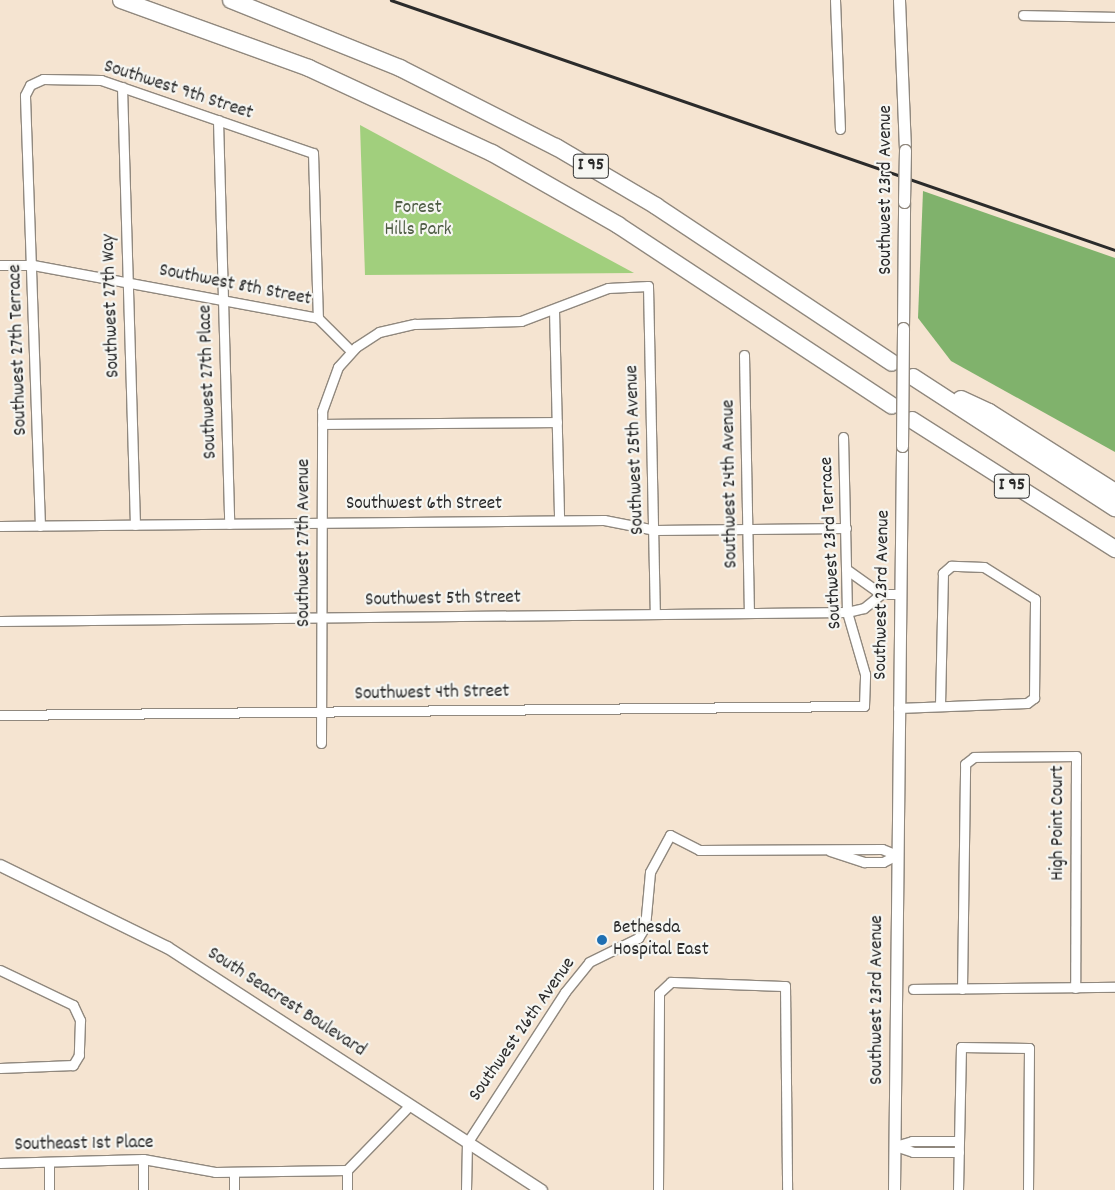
<!DOCTYPE html>
<html>
<head>
<meta charset="utf-8">
<style>
  body { margin:0 }
  #map { position:relative; width:1115px; height:1190px; overflow:hidden; background:#f5e4d1; font-family:Dekko,sans-serif }
  div>[style] { position:absolute }
  .green>* { inset:0; background:#a1cf7d }
  .forest>* { inset:0; background:#80b26c }
  .roads { filter:drop-shadow(1px 0 #90887e) drop-shadow(-1px 0 #90887e) drop-shadow(0 1px #90887e) drop-shadow(0 -1px #90887e) }
  .minor>* { height:9px; margin:-4.5px; padding:0 4.5px; transform-origin:4.5px; border-radius:4.5px; background:#fff }
  .tertiary>* { height:11px; margin:-5.5px; padding:0 5.5px; transform-origin:5.5px; border-radius:5.5px; background:#fff }
  .motorway>* { height:16px; margin:-8px; padding:0 8px; transform-origin:8px; border-radius:8px; background:#fff }
  .rail>* { height:2.5px; margin:-1.25px; padding:0 1.25px; transform-origin:1.25px; border-radius:1.25px; background:#2b2b2b }
  .bridges { filter:drop-shadow(1px 0 #90887e) drop-shadow(-1px 0 #90887e) drop-shadow(0 1px #90887e) drop-shadow(0 -1px #90887e) }
  .tertiary-bridge>* { height:11px; margin:-5.5px; padding:0 5.5px; transform-origin:5.5px; border-radius:5.5px; background:#fff }
  .dots>* { width:14px; height:14px; translate:-50% -50%; box-sizing:border-box; border:2px solid #f6f6f2; border-radius:50% }
  span { translate:-50% -50%; white-space:nowrap; text-align:center; line-height:1.15; -webkit-text-stroke:4.5px #f6f6f2; paint-order:stroke }
  .shield-label span { padding:1px 4px; background:#f6f6f2; border:1px solid; border-radius:4px; -webkit-text-stroke-width:0 }
  .shield-label { font-size:18px; color:#2b2b2b; font-weight:700 }
  .street-label { font-size:19px; color:#2b2b2b }
  .park-label { font-size:19px; color:#4e5c44 }
  .poi-label { font-size:19px; color:#2b2b2b }
  .left { translate:0 -50%; text-align:left }
</style>
</head>
<body>
<div id="map">
  <div class="green">
    <i style="clip-path:polygon(360px 125px,634px 273px,365px 275px)"></i>
  </div>
  <div class="forest">
    <i style="clip-path:polygon(923px 191px,1115px 258px,1115px 452px,951px 361px,918px 318px)"></i>
  </div>
  <div class="roads">
    <div class="minor">
      <i style="left:835px;top:0;width:129px;rotate:87.8deg"></i>
      <i style="left:1023px;top:15px;width:92px;rotate:1.2deg"></i>
      <i style="left:122px;top:87px;width:438px;rotate:88.3deg"></i>
      <i style="left:218px;top:120px;width:404px;rotate:88.4deg"></i>
      <i style="left:0;top:265px;width:33px"></i>
      <i style="left:33px;top:265px;width:290px;rotate:10.5deg"></i>
      <i style="left:318px;top:318px;width:47px;rotate:45deg"></i>
      <i style="left:554px;top:310px;width:210px;rotate:88.6deg"></i>
      <i style="left:744px;top:355px;width:258px;rotate:88.9deg"></i>
      <i style="left:322px;top:424px;width:235px;rotate:-0.5deg"></i>
      <i style="left:0;top:526px;width:604px;rotate:-0.57deg"></i>
      <i style="left:604px;top:520px;width:52px;rotate:11.1deg"></i>
      <i style="left:655px;top:530px;width:191px;rotate:-0.6deg"></i>
      <i style="left:40px;top:526px;width:431px;rotate:-92deg"></i>
      <i style="left:25px;top:95px;width:11px;rotate:-63deg"></i>
      <i style="left:30px;top:85px;width:14px;rotate:-25deg"></i>
      <i style="left:43px;top:79px;width:58px;rotate:1deg"></i>
      <i style="left:101px;top:80px;width:224px;rotate:19deg"></i>
      <i style="left:313px;top:153px;width:165px;rotate:88.3deg"></i>
      <i style="left:846px;top:569px;width:43px;rotate:35.5deg"></i>
      <i style="left:881px;top:594px;width:20px"></i>
      <i style="left:0;top:621px;width:847px;rotate:-0.61deg"></i>
      <i style="left:847px;top:612px;width:17px;rotate:-13deg"></i>
      <i style="left:864px;top:608px;width:22px;rotate:-39deg"></i>
      <i style="left:898px;top:708px;width:129px;rotate:-2.2deg"></i>
      <i style="left:1027px;top:703px;width:9px;rotate:-36deg"></i>
      <i style="left:1034px;top:698px;width:99px;rotate:-89.4deg"></i>
      <i style="left:1035px;top:599px;width:60px;rotate:-147.9deg"></i>
      <i style="left:984px;top:567px;width:33px;rotate:-178deg"></i>
      <i style="left:951px;top:566px;width:11px;rotate:139deg"></i>
      <i style="left:943px;top:573px;width:132px;rotate:91.3deg"></i>
      <i style="left:0;top:715px;width:864px;rotate:-0.6deg"></i>
      <i style="left:864px;top:706px;width:32px;rotate:-88deg"></i>
      <i style="left:865px;top:674px;width:65px;rotate:-106.2deg"></i>
      <i style="left:847px;top:612px;width:175px;rotate:-91.3deg"></i>
      <i style="left:321px;top:743px;width:332px;rotate:-89.8deg"></i>
      <i style="left:322px;top:411px;width:47px;rotate:-70deg"></i>
      <i style="left:338px;top:367px;width:27px;rotate:-48deg"></i>
      <i style="left:356px;top:347px;width:27px;rotate:-33deg"></i>
      <i style="left:379px;top:332px;width:37px;rotate:-13deg"></i>
      <i style="left:415px;top:324px;width:106px;rotate:-1.6deg"></i>
      <i style="left:521px;top:321px;width:93px;rotate:-20.8deg"></i>
      <i style="left:608px;top:288px;width:40px;rotate:-2.9deg"></i>
      <i style="left:648px;top:286px;width:327px;rotate:88.8deg"></i>
      <i style="left:830px;top:851px;width:36px;rotate:18deg"></i>
      <i style="left:864px;top:862px;width:19px"></i>
      <i style="left:883px;top:862px;width:16px;rotate:-27deg"></i>
      <i style="left:0;top:970px;width:81px;rotate:25.6deg"></i>
      <i style="left:73px;top:1005px;width:17px;rotate:65deg"></i>
      <i style="left:80px;top:1020px;width:35px;rotate:92deg"></i>
      <i style="left:79px;top:1055px;width:12px;rotate:121deg"></i>
      <i style="left:73px;top:1065px;width:73px;rotate:177.6deg"></i>
      <i style="left:913px;top:989px;width:202px;rotate:-0.6deg"></i>
      <i style="left:962px;top:989px;width:225px;rotate:-89.2deg"></i>
      <i style="left:965px;top:764px;width:11px;rotate:-38deg"></i>
      <i style="left:974px;top:757px;width:102px;rotate:-0.6deg"></i>
      <i style="left:1076px;top:756px;width:232px;rotate:90.2deg"></i>
      <i style="left:895px;top:1146px;width:18px;rotate:-16deg"></i>
      <i style="left:912px;top:1141px;width:47px"></i>
      <i style="left:895px;top:1146px;width:19px;rotate:18deg"></i>
      <i style="left:913px;top:1152px;width:46px"></i>
      <i style="left:0;top:1163px;width:143px;rotate:-1.6deg"></i>
      <i style="left:143px;top:1159px;width:73px;rotate:10.2deg"></i>
      <i style="left:215px;top:1172px;width:132px;rotate:-0.9deg"></i>
      <i style="left:49px;top:1190px;width:26px;rotate:-90deg"></i>
      <i style="left:143px;top:1190px;width:31px;rotate:-90deg"></i>
      <i style="left:234px;top:1190px;width:17px;rotate:-90deg"></i>
      <i style="left:347px;top:1190px;width:20px;rotate:-90deg"></i>
      <i style="left:347px;top:1170px;width:91px;rotate:-45.9deg"></i>
      <i style="left:466px;top:1190px;width:47px;rotate:-88.8deg"></i>
      <i style="left:467px;top:1143px;width:180px;rotate:-57deg"></i>
      <i style="left:565px;top:992px;width:38px;rotate:-51deg"></i>
      <i style="left:589px;top:962px;width:55px;rotate:-26.1deg"></i>
      <i style="left:638px;top:938px;width:13px;rotate:-58deg"></i>
      <i style="left:645px;top:927px;width:55px;rotate:-84.8deg"></i>
      <i style="left:650px;top:872px;width:42px;rotate:-61.6deg"></i>
      <i style="left:670px;top:835px;width:33px;rotate:27deg"></i>
      <i style="left:699px;top:850px;width:183px;rotate:-0.3deg"></i>
      <i style="left:882px;top:849px;width:16px;rotate:22deg"></i>
      <i style="left:658px;top:1190px;width:197px;rotate:-89.7deg"></i>
      <i style="left:659px;top:993px;width:16px;rotate:-43deg"></i>
      <i style="left:671px;top:982px;width:114px;rotate:2deg"></i>
      <i style="left:785px;top:986px;width:204px;rotate:89.4deg"></i>
      <i style="left:958px;top:1190px;width:143px;rotate:-88.8deg"></i>
      <i style="left:961px;top:1047px;width:68px;rotate:0.8deg"></i>
      <i style="left:1029px;top:1048px;width:142px;rotate:90.4deg"></i>
    </div>
    <div class="tertiary">
      <i style="left:899px;top:0;width:150px;rotate:87.7deg"></i>
      <i style="left:903px;top:328px;width:126px;rotate:-89.5deg"></i>
      <i style="left:0;top:865px;width:186px;rotate:26.2deg"></i>
      <i style="left:167px;top:947px;width:446px;rotate:33deg"></i>
      <i style="left:894px;top:1190px;width:744px;rotate:-89.38deg"></i>
    </div>
    <div class="motorway">
      <i style="left:121px;top:0;width:200px;rotate:19.9deg"></i>
      <i style="left:309px;top:68px;width:202px;rotate:24.9deg"></i>
      <i style="left:492px;top:153px;width:145px;rotate:29.7deg"></i>
      <i style="left:618px;top:225px;width:328px;rotate:33.4deg"></i>
      <i style="left:231px;top:0;width:182px;rotate:21.9deg"></i>
      <i style="left:400px;top:68px;width:175px;rotate:26.9deg"></i>
      <i style="left:556px;top:147px;width:116px;rotate:30.5deg"></i>
      <i style="left:656px;top:206px;width:283px;rotate:33.6deg"></i>
      <i style="left:913px;top:377px;width:241px;rotate:33deg"></i>
      <i style="left:961px;top:399px;width:31px;rotate:25deg"></i>
      <i style="left:989px;top:412px;width:149px;rotate:32.4deg"></i>
      <i style="left:912px;top:420px;width:241px;rotate:32.4deg"></i>
    </div>
  </div>
  <div class="rail">
    <i style="left:391px;top:0;width:766px;rotate:19.05deg"></i>
  </div>
  <div class="bridges">
    <div class="tertiary-bridge">
      <i style="left:904px;top:202px;width:52px;rotate:-88.9deg"></i>
      <i style="left:902px;top:446px;width:118px;rotate:-89.5deg"></i>
    </div>
  </div>
  <div class="dots">
    <i style="left:602px;top:940px;background:#1f6fb2"></i>
  </div>
  <div class="shield-label">
    <span style="left:591px;top:166px">I 95</span>
    <span style="left:1012px;top:486px">I 95</span>
  </div>
  <div class="street-label">
    <span style="left:178px;top:91px;rotate:18deg">Southwest 9th Street</span>
    <span style="left:887px;top:190px;rotate:-90deg">Southwest 23rd Avenue</span>
    <span style="left:235px;top:286px;rotate:11deg">Southwest 8th Street</span>
    <span style="left:112px;top:306px;rotate:-92deg">Southwest 27th Way</span>
    <span style="left:19px;top:350px;rotate:-92deg">Southwest 27th Terrace</span>
    <span style="left:209px;top:382px;rotate:-92deg">Southwest 27th Place</span>
    <span style="left:636px;top:450px;rotate:-92deg">Southwest 25th Avenue</span>
    <span style="left:731px;top:484px;rotate:-91deg">Southwest 24th Avenue</span>
    <span style="left:424px;top:505px">Southwest 6th Street</span>
    <span style="left:305px;top:543px;rotate:-90deg">Southwest 27th Avenue</span>
    <span style="left:832px;top:543px;rotate:-93deg">Southwest 23rd Terrace</span>
    <span style="left:883px;top:595px;rotate:-89deg">Southwest 23rd Avenue</span>
    <span style="left:443px;top:600px;rotate:-1deg">Southwest 5th Street</span>
    <span style="left:432px;top:694px;rotate:-1deg">Southwest 4th Street</span>
    <span style="left:1059px;top:823px;rotate:-90deg">High Point Court</span>
    <span style="left:878px;top:1000px;rotate:-90deg">Southwest 23rd Avenue</span>
    <span style="left:286px;top:1003px;rotate:33deg">South Seacrest Boulevard</span>
    <span style="left:523px;top:1030px;rotate:-55deg">Southwest 26th Avenue</span>
    <span style="left:84px;top:1145px;rotate:-1deg">Southeast 1st Place</span>
  </div>
  <div class="park-label">
    <span style="left:418px;top:220px">Forest<br>Hills Park</span>
  </div>
  <div class="poi-label">
    <span class="left" style="left:613px;top:940px">Bethesda<br>Hospital East</span>
  </div>
</div>
</body>
</html>
